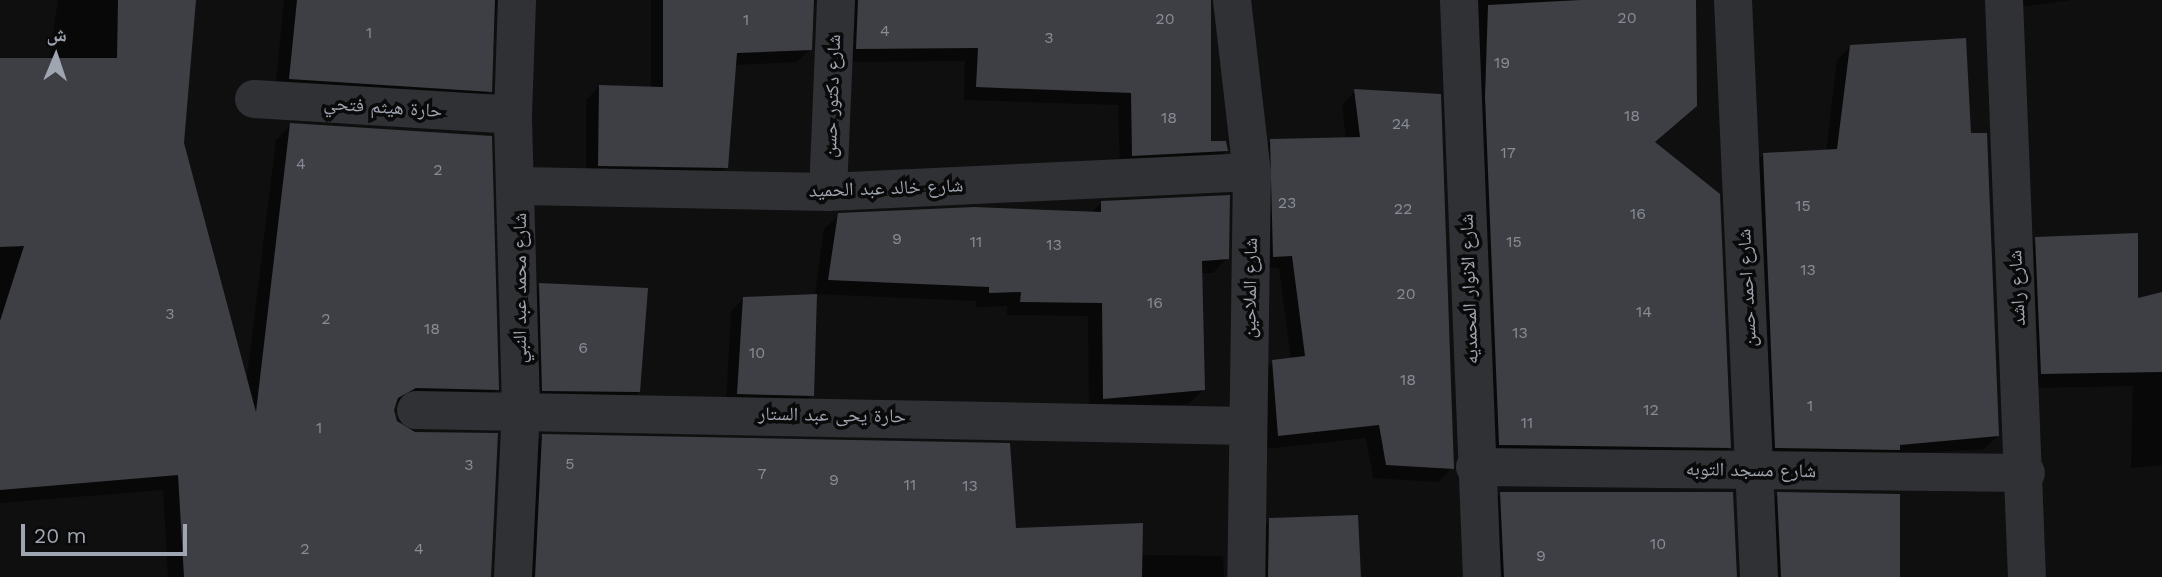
<!DOCTYPE html>
<html>
<head>
<meta charset="utf-8">
<style>
  body { margin:0 }
  #map { position:relative; width:2162px; height:577px; overflow:hidden; background:#0f0f10; font-family:"Work Sans","Noto Naskh Arabic",sans-serif }
  div>[style] { position:absolute }
  .shadow>* { inset:0; background:#0007 }
  .building>* { inset:0; background:#3e3f44 }
  .street>* { height:38px; margin:-19px; padding:0 19px; transform-origin:19px; border-radius:19px; background:#303135 }
  span { translate:-50% -50%; white-space:nowrap; text-align:center; line-height:1.15; -webkit-text-stroke:7px #0a0a0b; paint-order:stroke }
  .number-label { font-size:16px; color:#888c96 }
  .number-label span { -webkit-text-stroke-width:0 }
  .street-label { font-size:19px; color:#a0a6b1 }
  .north { position:absolute; left:21px; top:21px; width:70px; height:70px; -webkit-text-stroke:5px #0a0a0b; paint-order:stroke; rotate:2deg; font-size:19px; font-weight:700; line-height:28px; text-align:center; color:#a0a6b1 }
  .north::after { content:''; display:block; margin:auto; width:24px; height:32px; background:#a0a6b1; clip-path:polygon(50% 0,100% 100%,50% 72%,0 100%) }
  .scale { position:absolute; left:21px; top:524px; width:166px; height:32px; box-sizing:border-box; border:4px solid #a0a6b1; border-top:0; padding-left:9px; font-size:21px; line-height:24px; white-space:nowrap; color:#a0a6b1; -webkit-text-stroke:5px #0a0a0b; paint-order:stroke }
</style>
</head>
<body>
<div id="map">
  <div class="shadow">
    <i style="clip-path:polygon(58px 0,187px 0,182px 143px,246px 384px,276px 140px,291px 125px,497px 389px,482px 404px,399px 403px,392px 410px,490px 577px,168px 577px,163px 490px,0 503px,0 60px,49px 60px)"></i>
    <i style="clip-path:polygon(284px 0,497px 0,490px 91px,476px 106px,275px 93px)"></i>
    <i style="clip-path:polygon(651px 0,815px 0,810px 49px,797px 62px,735px 65px,726px 167px,713px 181px,586px 178px,586px 100px,599px 87px,651px 89px)"></i>
    <i style="clip-path:polygon(838px 0,1210px 0,1209px 143px,1226px 151px,1213px 164px,1120px 168px,1118px 105px,964px 100px,965px 61px,843px 62px)"></i>
    <i style="clip-path:polygon(1466px 0,1684px 0,1696px 105px,1654px 143px,1730px 447px,1715px 461px,1485px 459px)"></i>
    <i style="clip-path:polygon(2020px 0,2071px 0,2020px 7px)"></i>
    <i style="clip-path:polygon(1850px 47px,1970px 135px,1998px 436px,1984px 449px,1762px 461px,1750px 168px,1764px 154px,1826px 152px,1837px 60px)"></i>
    <i style="clip-path:polygon(1355px 91px,1452px 468px,1438px 482px,1373px 478px,1366px 438px,1265px 449px,1259px 376px,1273px 362px,1291px 360px,1279px 268px,1260px 269px,1257px 155px,1271px 141px,1346px 139px,1342px 105px)"></i>
    <i style="clip-path:polygon(1101px 203px,1227px 258px,1213px 273px,1201px 273px,1203px 390px,1189px 404px,1089px 412px,1088px 316px,1007px 315px,1007px 306px,976px 307px,976px 301px,815px 294px,824px 229px,839px 215px,1090px 214px)"></i>
    <i style="clip-path:polygon(2036px 239px,2137px 300px,2162px 294px,2162px 465px,2131px 468px,2133px 386px,2027px 388px,2022px 253px)"></i>
    <i style="clip-path:polygon(540px 285px,639px 392px,626px 404px,530px 402px,528px 298px)"></i>
    <i style="clip-path:polygon(744px 298px,812px 395px,800px 408px,726px 406px,731px 311px)"></i>
    <i style="clip-path:polygon(542px 436px,1141px 555px,1223px 556px,1224px 577px,521px 577px,527px 451px)"></i>
    <i style="clip-path:polygon(1501px 493px,1735px 577px,1488px 577px,1487px 508px)"></i>
    <i style="clip-path:polygon(1778px 494px,1898px 577px,1767px 577px,1764px 508px)"></i>
    <i style="clip-path:polygon(1270px 520px,1359px 577px,1252px 577px,1254px 535px)"></i>
  </div>
  <div class="building">
    <i style="clip-path:polygon(118px 0,196px 0,184px 143px,256px 412px,290px 123px,492px 136px,499px 390px,416px 388px,398px 398px,394px 410px,397px 421px,415px 432px,498px 433px,491px 577px,184px 577px,178px 475px,0 490px,0 321px,24px 246px,0 247px,0 58px,117px 58px)"></i>
    <i style="clip-path:polygon(297px 0,495px 0,492px 92px,289px 79px)"></i>
    <i style="clip-path:polygon(663px 0,814px 0,812px 50px,737px 53px,728px 168px,598px 166px,599px 85px,663px 87px)"></i>
    <i style="clip-path:polygon(858px 0,1211px 0,1211px 141px,1226px 141px,1228px 151px,1132px 156px,1131px 93px,976px 87px,978px 48px,856px 49px)"></i>
    <i style="clip-path:polygon(1581px 0,1696px 0,1697px 106px,1655px 142px,1720px 194px,1731px 448px,1499px 445px,1485px 97px,1488px 5px)"></i>
    <i style="clip-path:polygon(1966px 38px,1971px 133px,1987px 133px,1999px 436px,1900px 445px,1900px 450px,1775px 448px,1763px 153px,1837px 149px,1850px 45px)"></i>
    <i style="clip-path:polygon(1354px 89px,1441px 94px,1454px 469px,1386px 465px,1379px 425px,1278px 436px,1272px 360px,1305px 356px,1292px 256px,1273px 257px,1270px 139px,1360px 137px)"></i>
    <i style="clip-path:polygon(1230px 195px,1229px 259px,1202px 261px,1205px 390px,1103px 399px,1102px 303px,1020px 302px,1021px 292px,989px 293px,989px 287px,828px 280px,838px 213px,974px 207px,1101px 212px,1101px 201px)"></i>
    <i style="clip-path:polygon(2138px 233px,2138px 298px,2162px 292px,2162px 372px,2041px 374px,2035px 237px)"></i>
    <i style="clip-path:polygon(539px 283px,648px 288px,640px 392px,542px 391px)"></i>
    <i style="clip-path:polygon(817px 294px,814px 396px,737px 394px,743px 297px)"></i>
    <i style="clip-path:polygon(542px 434px,1010px 443px,1016px 528px,1143px 523px,1142px 577px,535px 577px)"></i>
    <i style="clip-path:polygon(1500px 492px,1733px 492px,1737px 577px,1504px 577px)"></i>
    <i style="clip-path:polygon(1777px 492px,1900px 494px,1900px 577px,1781px 577px)"></i>
    <i style="clip-path:polygon(1358px 515px,1361px 577px,1268px 577px,1269px 518px)"></i>
  </div>
  <div class="street">
    <i style="left:1232px;top:0;width:173px;rotate:83.4deg"></i>
    <i style="left:1252px;top:172px;width:405px;rotate:90.8deg"></i>
    <i style="left:1459px;top:0;width:577px;rotate:87.72deg"></i>
    <i style="left:1733px;top:0;width:578px;rotate:87.42deg"></i>
    <i style="left:2004px;top:0;width:577px;rotate:87.72deg"></i>
    <i style="left:254px;top:99px;width:259px;rotate:3.5deg"></i>
    <i style="left:520px;top:186px;width:308px;rotate:1.1deg"></i>
    <i style="left:828px;top:192px;width:424px;rotate:-2.7deg"></i>
    <i style="left:828px;top:192px;width:192px;rotate:-87.6deg"></i>
    <i style="left:416px;top:410px;width:831px;rotate:1.1deg"></i>
    <i style="left:1475px;top:467px;width:551px;rotate:0.62deg"></i>
    <i style="left:513px;top:577px;width:170px;rotate:-87.3deg"></i>
    <i style="left:521px;top:407px;width:292px;rotate:-91.6deg"></i>
    <i style="left:513px;top:115px;width:115px;rotate:-88deg"></i>
  </div>
  <div class="number-label">
    <span style="left:1627px;top:18px">20</span>
    <span style="left:1165px;top:19px">20</span>
    <span style="left:746px;top:20px">1</span>
    <span style="left:885px;top:31px">4</span>
    <span style="left:369px;top:33px">1</span>
    <span style="left:1049px;top:38px">3</span>
    <span style="left:1502px;top:63px">19</span>
    <span style="left:1632px;top:116px">18</span>
    <span style="left:1169px;top:118px">18</span>
    <span style="left:1401px;top:124px">24</span>
    <span style="left:1508px;top:153px">17</span>
    <span style="left:301px;top:164px">4</span>
    <span style="left:438px;top:170px">2</span>
    <span style="left:1287px;top:203px">23</span>
    <span style="left:1803px;top:206px">15</span>
    <span style="left:1403px;top:209px">22</span>
    <span style="left:1638px;top:214px">16</span>
    <span style="left:897px;top:239px">9</span>
    <span style="left:976px;top:242px">11</span>
    <span style="left:1514px;top:242px">15</span>
    <span style="left:1054px;top:245px">13</span>
    <span style="left:1808px;top:270px">13</span>
    <span style="left:1406px;top:294px">20</span>
    <span style="left:1155px;top:303px">16</span>
    <span style="left:1644px;top:312px">14</span>
    <span style="left:170px;top:314px">3</span>
    <span style="left:326px;top:319px">2</span>
    <span style="left:432px;top:329px">18</span>
    <span style="left:1520px;top:333px">13</span>
    <span style="left:583px;top:348px">6</span>
    <span style="left:757px;top:353px">10</span>
    <span style="left:1408px;top:380px">18</span>
    <span style="left:1810px;top:406px">1</span>
    <span style="left:1651px;top:410px">12</span>
    <span style="left:1527px;top:423px">11</span>
    <span style="left:319px;top:428px">1</span>
    <span style="left:570px;top:464px">5</span>
    <span style="left:469px;top:465px">3</span>
    <span style="left:762px;top:474px">7</span>
    <span style="left:834px;top:480px">9</span>
    <span style="left:910px;top:485px">11</span>
    <span style="left:970px;top:486px">13</span>
    <span style="left:1658px;top:544px">10</span>
    <span style="left:305px;top:549px">2</span>
    <span style="left:419px;top:549px">4</span>
    <span style="left:1541px;top:556px">9</span>
  </div>
  <div class="street-label">
    <span style="left:832px;top:96px;rotate:-88deg">شارع دكتور حسن</span>
    <span style="left:383px;top:107px;rotate:4deg">حارة هيثم فتحي</span>
    <span style="left:886px;top:188px;rotate:-2deg">شارع خالد عبد الحميد</span>
    <span style="left:520px;top:288px;rotate:-90deg">شارع محمد عبد النبي</span>
    <span style="left:1250px;top:288px;rotate:-89deg">شارع الملاحين</span>
    <span style="left:1747px;top:288px;rotate:-93deg">شارع احمد حسن</span>
    <span style="left:2017px;top:288px;rotate:-93deg">شارع راشد</span>
    <span style="left:1469px;top:289px;rotate:-92deg">شارع الانوار المحمديه</span>
    <span style="left:832px;top:415px;rotate:1deg">حارة يحى عبد الستار</span>
    <span style="left:1751px;top:470px;rotate:1deg">شارع مسجد التوبه</span>
  </div>
  <div class="north">ش</div>
  <div class="scale">20 m</div>
</div>
</body>
</html>
